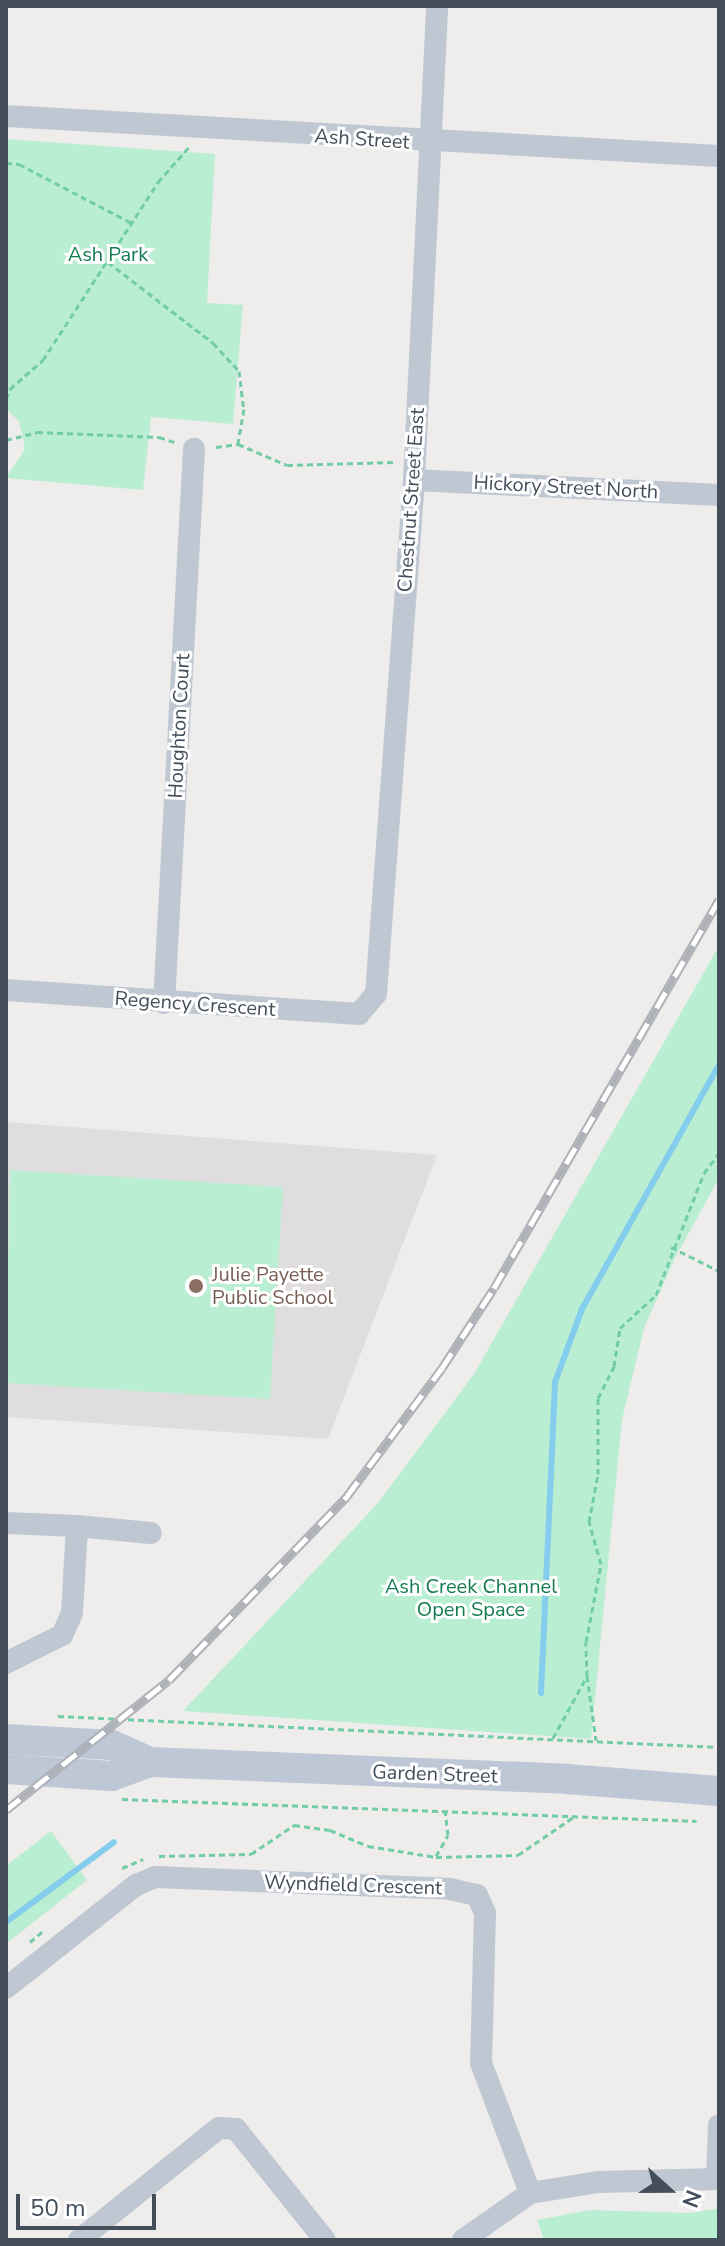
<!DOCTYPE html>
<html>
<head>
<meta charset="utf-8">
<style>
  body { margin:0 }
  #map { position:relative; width:725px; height:2246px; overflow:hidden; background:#efecec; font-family:"Nunito Sans",sans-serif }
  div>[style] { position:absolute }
  .education>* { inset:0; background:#e0ddde }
  .green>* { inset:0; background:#b9eed2 }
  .stream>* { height:6px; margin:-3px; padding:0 3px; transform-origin:3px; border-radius:3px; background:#85cdec }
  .path>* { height:3px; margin-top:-1.5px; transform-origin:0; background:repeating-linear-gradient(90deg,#71cca7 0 6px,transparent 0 10px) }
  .street>* { height:22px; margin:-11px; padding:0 11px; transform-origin:11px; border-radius:11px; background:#bfc7d2 }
  .secondary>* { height:30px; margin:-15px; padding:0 15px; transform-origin:15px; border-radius:15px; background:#bec7d6 }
  .rail>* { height:9px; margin-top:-4.5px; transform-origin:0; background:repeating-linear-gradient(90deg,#fff 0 18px,#aeb1b7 0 36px); box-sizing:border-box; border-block:2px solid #aeb1b7 }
  .dots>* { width:22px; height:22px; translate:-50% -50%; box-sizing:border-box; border:4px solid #fff; border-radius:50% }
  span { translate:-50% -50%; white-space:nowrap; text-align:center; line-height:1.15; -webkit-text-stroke:6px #fff; paint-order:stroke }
  .street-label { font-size:20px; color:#444e5a }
  .park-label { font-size:20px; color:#157b51 }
  .education-label { font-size:20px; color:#785e54 }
  .left { translate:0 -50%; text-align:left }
  .frame { position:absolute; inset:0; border:8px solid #444e5a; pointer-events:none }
  .north { position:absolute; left:629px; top:2150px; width:80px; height:80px; -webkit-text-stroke:6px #fff; paint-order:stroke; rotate:111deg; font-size:22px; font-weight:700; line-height:32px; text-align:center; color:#444e5a }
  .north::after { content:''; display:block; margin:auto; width:28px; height:36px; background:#444e5a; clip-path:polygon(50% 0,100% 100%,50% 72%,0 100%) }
  .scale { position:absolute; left:16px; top:2194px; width:140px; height:36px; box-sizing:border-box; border:4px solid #444e5a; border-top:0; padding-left:10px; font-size:24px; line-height:28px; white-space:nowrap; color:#444e5a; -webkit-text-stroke:6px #fff; paint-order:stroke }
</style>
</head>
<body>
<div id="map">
  <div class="education">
    <i style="clip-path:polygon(6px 1122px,437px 1155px,328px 1439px,6px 1417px)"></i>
  </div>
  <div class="green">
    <i style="clip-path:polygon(6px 139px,215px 154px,207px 303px,243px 305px,233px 424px,151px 417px,143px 490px,6px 478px,25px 449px,19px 421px,6px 409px)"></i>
    <i style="clip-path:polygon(719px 946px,719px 1178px,675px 1258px,644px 1328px,622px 1420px,591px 1739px,183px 1711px,378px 1503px,474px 1374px)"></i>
    <i style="clip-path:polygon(10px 1170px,283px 1187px,270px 1399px,6px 1383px)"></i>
    <i style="clip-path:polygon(51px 1831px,87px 1880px,6px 1944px,6px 1866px)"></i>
    <i style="clip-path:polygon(719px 2208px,719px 2240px,544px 2240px,537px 2220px,590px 2210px,689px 2213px)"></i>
  </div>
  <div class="stream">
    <i style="left:541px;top:1693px;width:311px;rotate:-87.4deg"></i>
    <i style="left:555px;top:1382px;width:78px;rotate:-69.7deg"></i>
    <i style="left:582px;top:1309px;width:280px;rotate:-60.7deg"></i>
    <i style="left:6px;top:1922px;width:134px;rotate:-36.5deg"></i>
  </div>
  <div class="path">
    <i style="left:6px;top:163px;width:13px;rotate:4deg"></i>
    <i style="left:19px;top:164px;width:127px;rotate:27.6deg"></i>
    <i style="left:108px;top:262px;width:133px;rotate:37.6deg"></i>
    <i style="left:213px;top:343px;width:38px;rotate:47deg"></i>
    <i style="left:239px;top:371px;width:38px;rotate:83deg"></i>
    <i style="left:244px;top:409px;width:36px;rotate:100deg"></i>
    <i style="left:6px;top:399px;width:11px;rotate:-68deg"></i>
    <i style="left:10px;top:389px;width:44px;rotate:-41.3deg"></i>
    <i style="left:43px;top:360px;width:212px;rotate:-57.1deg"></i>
    <i style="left:158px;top:182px;width:47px;rotate:-48.5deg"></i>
    <i style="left:6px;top:440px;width:32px;rotate:-14deg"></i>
    <i style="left:37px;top:432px;width:122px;rotate:2.3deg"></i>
    <i style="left:159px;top:437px;width:19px;rotate:18deg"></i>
    <i style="left:216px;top:447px;width:22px;rotate:-8deg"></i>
    <i style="left:238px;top:444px;width:53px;rotate:23.2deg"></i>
    <i style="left:287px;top:465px;width:108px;rotate:-1.6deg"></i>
    <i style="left:671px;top:1247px;width:54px;rotate:26.6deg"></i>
    <i style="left:587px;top:1676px;width:65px;rotate:82deg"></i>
    <i style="left:58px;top:1716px;width:662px;rotate:2.69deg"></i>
    <i style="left:553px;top:1738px;width:71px;rotate:-61.3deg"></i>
    <i style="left:587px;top:1676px;width:34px;rotate:-92deg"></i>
    <i style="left:586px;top:1642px;width:79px;rotate:-79.1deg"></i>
    <i style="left:601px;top:1564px;width:44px;rotate:-105.9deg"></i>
    <i style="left:589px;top:1522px;width:49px;rotate:-79.4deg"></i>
    <i style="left:598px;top:1474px;width:76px;rotate:-90deg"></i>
    <i style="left:598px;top:1398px;width:36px;rotate:-63deg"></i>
    <i style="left:614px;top:1366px;width:38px;rotate:-81deg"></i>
    <i style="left:620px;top:1328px;width:49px;rotate:-42.5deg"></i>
    <i style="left:656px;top:1295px;width:131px;rotate:-68.5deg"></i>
    <i style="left:704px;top:1173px;width:25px;rotate:-53deg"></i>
    <i style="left:122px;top:1799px;width:575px;rotate:2.19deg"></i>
    <i style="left:159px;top:1856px;width:92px;rotate:-1.2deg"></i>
    <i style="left:251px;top:1854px;width:52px;rotate:-34deg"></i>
    <i style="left:294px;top:1825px;width:36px;rotate:8deg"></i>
    <i style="left:330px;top:1830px;width:41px;rotate:22.8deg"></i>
    <i style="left:368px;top:1846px;width:69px;rotate:9.2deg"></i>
    <i style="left:436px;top:1857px;width:82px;rotate:-1.4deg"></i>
    <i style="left:518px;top:1855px;width:69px;rotate:-34.4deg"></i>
    <i style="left:436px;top:1856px;width:24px;rotate:-60deg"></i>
    <i style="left:448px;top:1835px;width:24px;rotate:-97deg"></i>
    <i style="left:122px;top:1868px;width:23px;rotate:-23deg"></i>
    <i style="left:30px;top:1942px;width:16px;rotate:-40deg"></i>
  </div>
  <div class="street">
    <i style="left:6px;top:116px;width:714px;rotate:3.21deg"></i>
    <i style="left:414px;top:480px;width:305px;rotate:2.8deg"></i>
    <i style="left:6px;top:990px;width:354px;rotate:3.9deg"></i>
    <i style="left:359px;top:1014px;width:26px;rotate:-50deg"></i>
    <i style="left:376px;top:994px;width:515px;rotate:-85.77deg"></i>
    <i style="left:414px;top:480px;width:475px;rotate:-87.2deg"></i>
    <i style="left:164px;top:1003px;width:555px;rotate:-86.9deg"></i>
    <i style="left:6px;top:1523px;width:71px;rotate:2.4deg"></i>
    <i style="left:77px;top:1526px;width:87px;rotate:93.3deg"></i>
    <i style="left:72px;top:1613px;width:24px;rotate:114deg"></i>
    <i style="left:62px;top:1635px;width:63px;rotate:153.4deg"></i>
    <i style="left:77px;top:1526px;width:74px;rotate:5.4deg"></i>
    <i style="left:6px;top:1988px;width:166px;rotate:-38.4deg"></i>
    <i style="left:136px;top:1885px;width:22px;rotate:-22deg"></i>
    <i style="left:156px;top:1877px;width:294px;rotate:2.3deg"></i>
    <i style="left:450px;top:1889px;width:28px;rotate:13deg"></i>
    <i style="left:477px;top:1895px;width:20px;rotate:66deg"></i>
    <i style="left:485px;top:1913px;width:150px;rotate:91.5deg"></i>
    <i style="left:481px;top:2063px;width:139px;rotate:69.3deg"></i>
    <i style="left:717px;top:2179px;width:54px;rotate:-87.9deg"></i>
    <i style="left:79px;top:2240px;width:179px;rotate:-38.7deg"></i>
    <i style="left:219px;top:2128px;width:17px;rotate:3deg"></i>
    <i style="left:236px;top:2129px;width:142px;rotate:51.3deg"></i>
    <i style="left:463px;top:2240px;width:82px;rotate:-35deg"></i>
    <i style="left:530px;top:2193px;width:70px;rotate:-9.1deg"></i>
    <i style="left:599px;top:2182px;width:120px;rotate:-1.4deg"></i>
  </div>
  <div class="secondary">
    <i style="left:6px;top:1739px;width:106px;rotate:3.2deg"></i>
    <i style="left:112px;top:1745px;width:42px;rotate:24.1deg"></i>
    <i style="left:150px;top:1762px;width:417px;rotate:2.3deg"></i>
    <i style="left:567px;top:1779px;width:152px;rotate:4.5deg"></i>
    <i style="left:6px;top:1769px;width:106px;rotate:3.8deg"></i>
    <i style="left:112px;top:1776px;width:40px;rotate:-20.2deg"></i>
  </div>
  <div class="rail">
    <i style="left:6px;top:1810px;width:208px;rotate:-38.6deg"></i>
    <i style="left:169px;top:1680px;width:256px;rotate:-45.9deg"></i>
    <i style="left:347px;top:1496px;width:159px;rotate:-53.4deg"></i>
    <i style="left:442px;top:1368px;width:95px;rotate:-57deg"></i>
    <i style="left:494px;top:1288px;width:449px;rotate:-59.9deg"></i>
  </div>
  <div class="dots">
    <i style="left:196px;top:1286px;background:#8d6e63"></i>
  </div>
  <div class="street-label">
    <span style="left:362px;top:139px;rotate:4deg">Ash Street</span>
    <span style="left:566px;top:487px;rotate:3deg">Hickory Street North</span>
    <span style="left:411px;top:500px;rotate:-86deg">Chestnut Street East</span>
    <span style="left:179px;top:726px;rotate:-87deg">Houghton Court</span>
    <span style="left:195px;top:1004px;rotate:4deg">Regency Crescent</span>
    <span style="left:435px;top:1774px;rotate:2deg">Garden Street</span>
    <span style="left:353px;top:1885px;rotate:2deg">Wyndfield Crescent</span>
  </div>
  <div class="park-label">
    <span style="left:108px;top:254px">Ash Park</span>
    <span style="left:471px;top:1598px">Ash Creek Channel<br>Open Space</span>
  </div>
  <div class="education-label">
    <span class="left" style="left:212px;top:1286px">Julie Payette<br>Public School</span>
  </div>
  <div class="frame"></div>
  <div class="north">N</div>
  <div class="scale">50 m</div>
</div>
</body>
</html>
